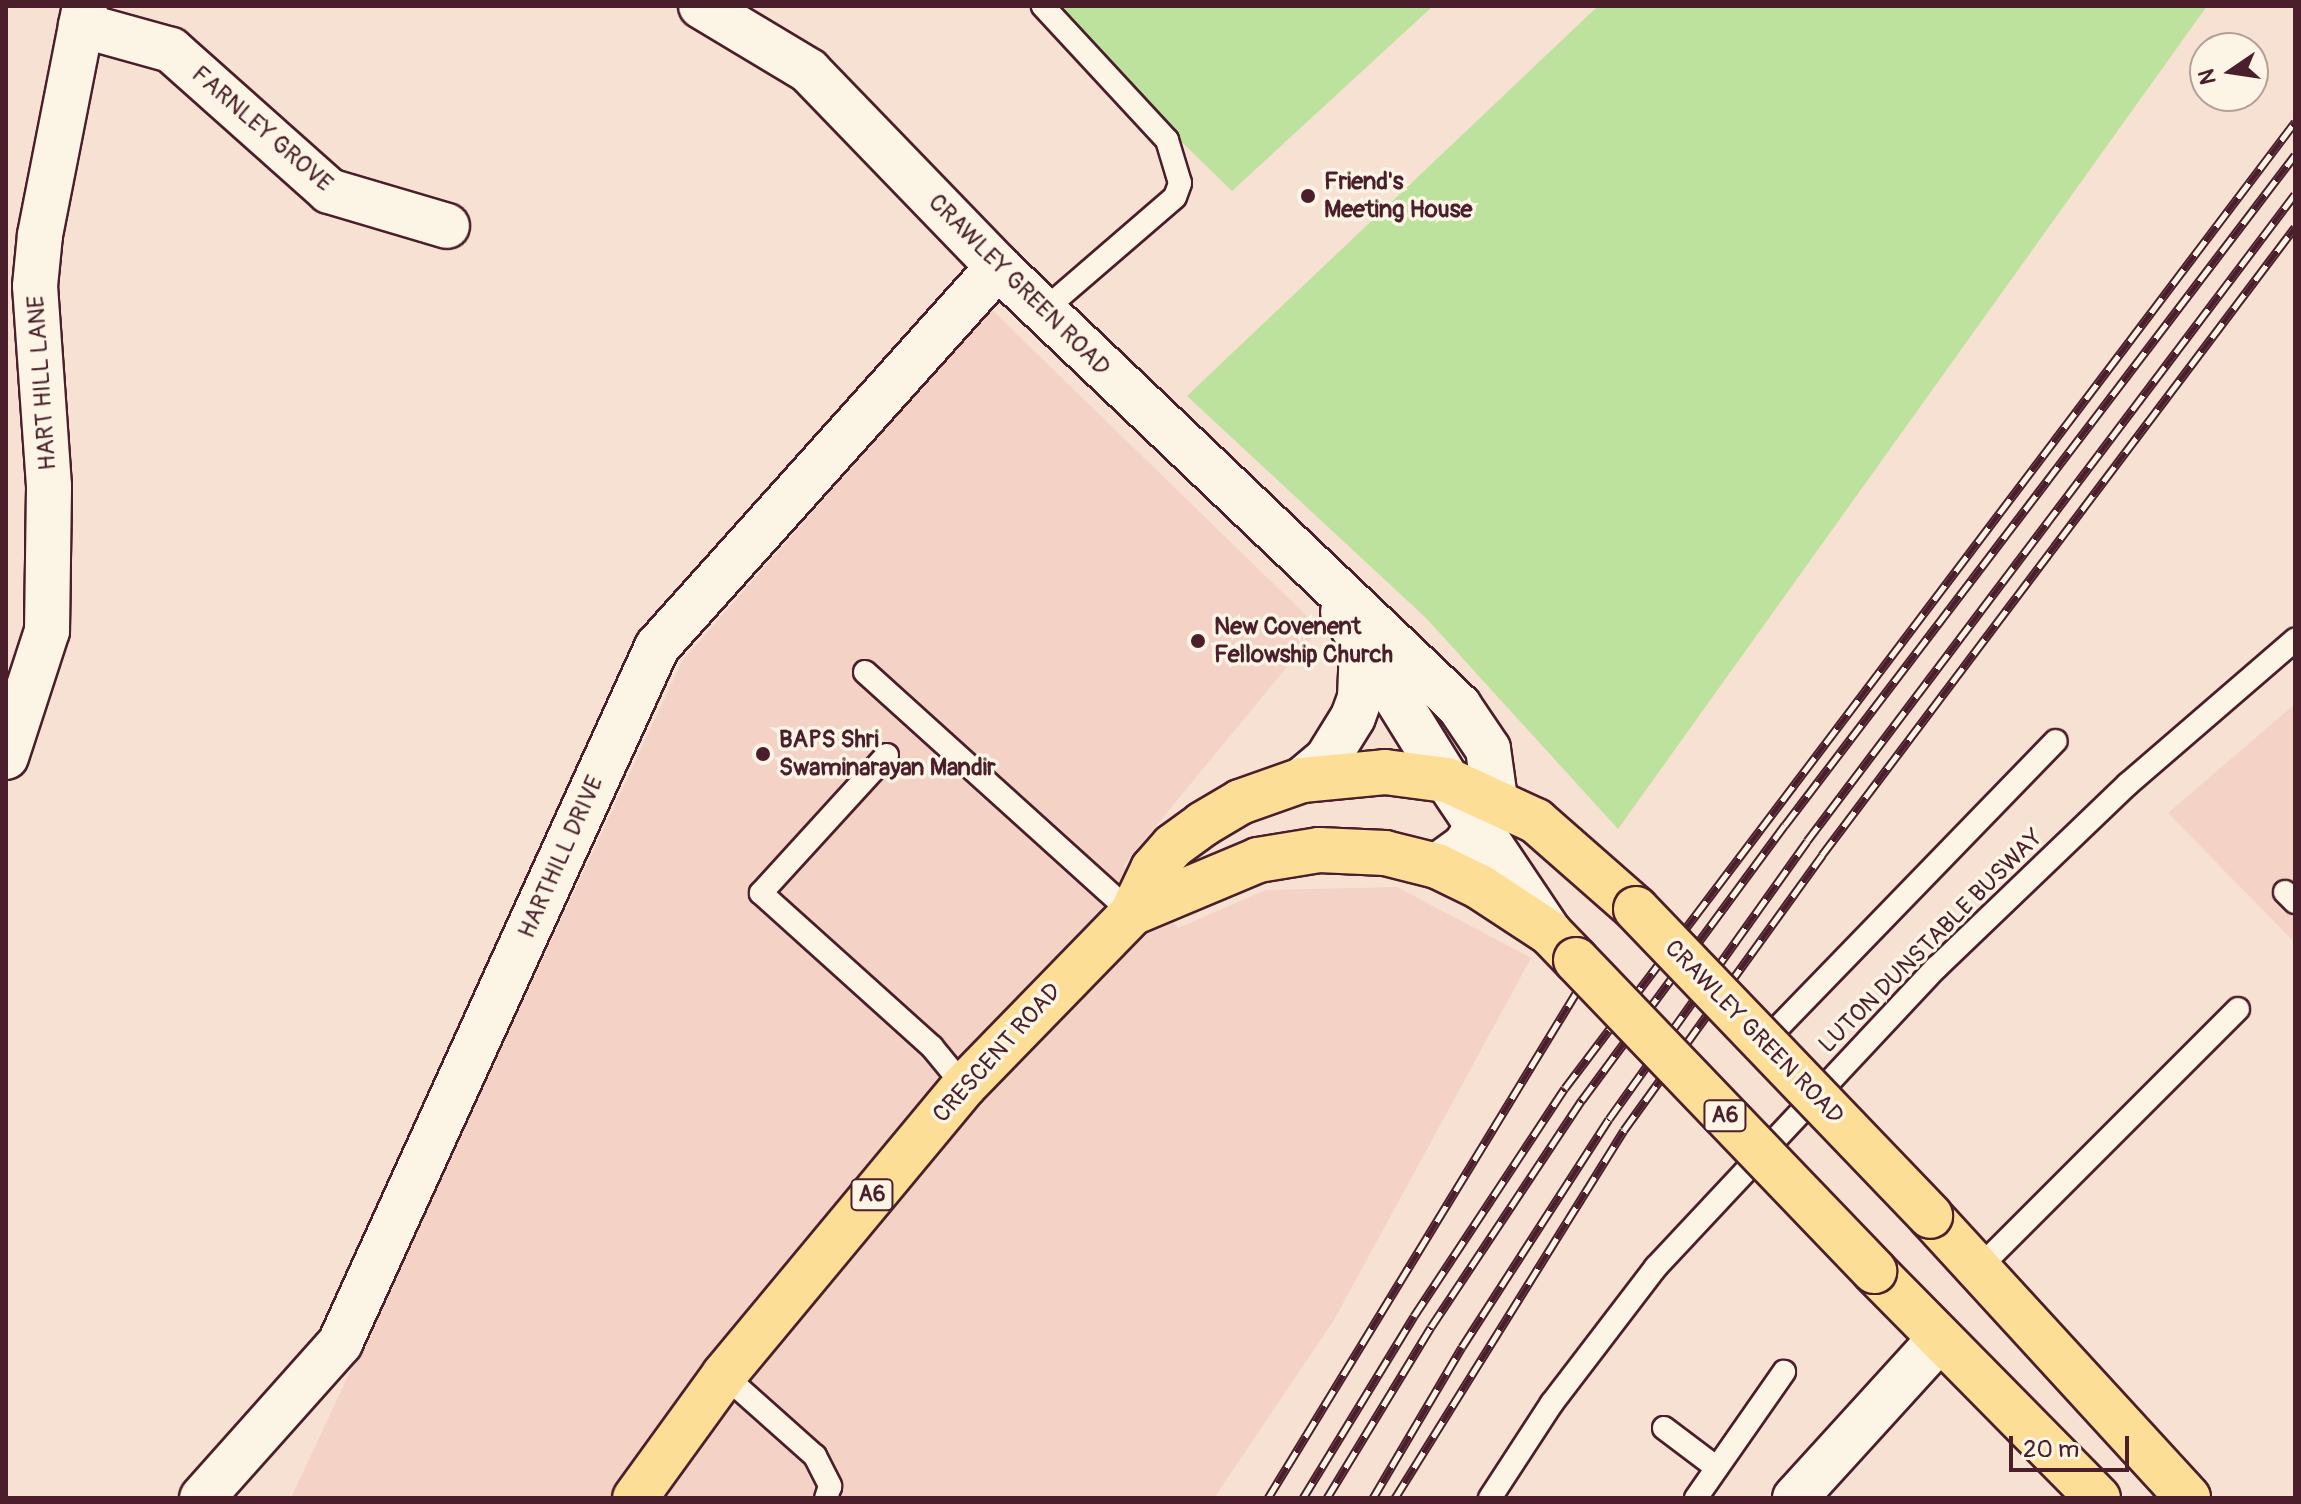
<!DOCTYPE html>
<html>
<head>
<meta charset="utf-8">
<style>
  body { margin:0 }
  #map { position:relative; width:2301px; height:1504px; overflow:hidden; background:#f7e1d3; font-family:Pangolin,sans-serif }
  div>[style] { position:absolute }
  .built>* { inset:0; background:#f4d3c6 }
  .green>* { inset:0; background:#bde29d }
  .roads { filter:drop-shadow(2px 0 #4a1f2b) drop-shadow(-2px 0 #4a1f2b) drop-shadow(0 2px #4a1f2b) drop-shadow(0 -2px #4a1f2b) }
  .lane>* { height:22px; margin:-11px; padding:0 11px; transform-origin:11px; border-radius:11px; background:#fcf5e5 }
  .street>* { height:44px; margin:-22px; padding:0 22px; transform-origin:22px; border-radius:22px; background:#fcf5e5 }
  .secondary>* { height:44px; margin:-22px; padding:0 22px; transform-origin:22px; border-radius:22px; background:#fcf5e5 }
  .highway>* { height:44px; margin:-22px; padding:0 22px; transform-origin:22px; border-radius:22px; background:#fdde96 }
  .rail>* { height:9px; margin-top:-4.5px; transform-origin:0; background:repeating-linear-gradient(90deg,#fcf5e5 0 18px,#4a1f2b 0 36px); box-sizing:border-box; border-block:2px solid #4a1f2b }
  .bridges { filter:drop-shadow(2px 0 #4a1f2b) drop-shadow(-2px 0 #4a1f2b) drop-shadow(0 2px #4a1f2b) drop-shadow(0 -2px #4a1f2b) }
  .highway-bridge>* { height:44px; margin:-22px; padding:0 22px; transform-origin:22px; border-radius:22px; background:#fdde96 }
  .dots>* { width:22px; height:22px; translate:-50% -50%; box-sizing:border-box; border:4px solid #fcf5e5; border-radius:50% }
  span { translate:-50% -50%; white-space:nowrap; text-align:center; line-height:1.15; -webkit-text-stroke:7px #fcf5e5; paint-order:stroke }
  .shield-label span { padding:2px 6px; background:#fcf5e5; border:2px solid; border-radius:6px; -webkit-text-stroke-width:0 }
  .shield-label { font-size:22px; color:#4a1f2b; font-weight:700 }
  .street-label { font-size:24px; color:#4a1f2b }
  .poi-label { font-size:24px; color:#4a1f2b; font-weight:700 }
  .left { translate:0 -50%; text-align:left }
  .frame { position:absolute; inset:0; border:8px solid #4a1f2b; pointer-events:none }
  .north { position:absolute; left:2189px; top:32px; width:80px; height:80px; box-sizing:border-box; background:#fcf5e5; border:2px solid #b59f9b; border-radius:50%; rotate:257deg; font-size:22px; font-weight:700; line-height:32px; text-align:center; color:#4a1f2b }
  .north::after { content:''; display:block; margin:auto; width:28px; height:36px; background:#4a1f2b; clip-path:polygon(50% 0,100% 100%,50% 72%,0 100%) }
  .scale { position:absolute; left:2009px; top:1436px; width:120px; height:36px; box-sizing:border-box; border:4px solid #4a1f2b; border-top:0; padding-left:10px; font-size:24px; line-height:28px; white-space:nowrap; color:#4a1f2b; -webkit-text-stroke:6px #fcf5e5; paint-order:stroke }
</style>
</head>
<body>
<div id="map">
  <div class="built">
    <i style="clip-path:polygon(991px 309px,1319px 628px,1123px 866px,1178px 928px,1266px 890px,1397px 887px,1531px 958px,1334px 1320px,1214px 1498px,291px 1498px,682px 661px)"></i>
    <i style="clip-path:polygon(2295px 704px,2295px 943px,2168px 813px)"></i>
  </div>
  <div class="green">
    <i style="clip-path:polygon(1042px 6px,1433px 6px,1232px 191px)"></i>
    <i style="clip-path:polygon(1598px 6px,2207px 6px,1618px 829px,1426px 618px,1187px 396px)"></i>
  </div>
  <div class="roads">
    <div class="lane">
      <i style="left:1043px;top:311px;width:174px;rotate:-40.8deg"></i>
      <i style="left:1175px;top:197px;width:15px;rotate:-70deg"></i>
      <i style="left:1180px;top:183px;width:45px;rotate:-106.8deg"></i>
      <i style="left:1167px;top:140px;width:183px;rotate:-132.8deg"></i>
      <i style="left:865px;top:672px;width:360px;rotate:42.1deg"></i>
      <i style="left:887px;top:755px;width:187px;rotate:132.4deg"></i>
      <i style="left:761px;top:893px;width:230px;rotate:42deg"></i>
      <i style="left:932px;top:1047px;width:50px;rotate:50.6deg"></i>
      <i style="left:2285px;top:892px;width:14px;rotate:45deg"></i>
      <i style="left:1764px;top:1042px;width:419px;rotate:-45.9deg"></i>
      <i style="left:1977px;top:1270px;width:369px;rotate:-45deg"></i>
      <i style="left:724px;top:1375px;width:122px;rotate:41.7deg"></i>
      <i style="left:815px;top:1456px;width:34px;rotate:63deg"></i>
      <i style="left:830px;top:1486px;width:13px;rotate:108deg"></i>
      <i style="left:1664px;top:1428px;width:66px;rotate:37deg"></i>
      <i style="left:1490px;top:1498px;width:113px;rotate:-56.9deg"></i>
      <i style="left:1552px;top:1403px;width:171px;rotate:-52.6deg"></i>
      <i style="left:1656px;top:1267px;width:410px;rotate:-46.9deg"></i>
      <i style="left:1936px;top:968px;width:266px;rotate:-43.8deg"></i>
      <i style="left:2128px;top:784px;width:221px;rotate:-40.8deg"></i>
      <i style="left:1696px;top:1498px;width:154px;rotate:-55.1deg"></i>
    </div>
    <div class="street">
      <i style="left:81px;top:25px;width:93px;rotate:15.5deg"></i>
      <i style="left:171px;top:50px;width:212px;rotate:41.7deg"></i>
      <i style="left:329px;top:191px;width:123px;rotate:16.5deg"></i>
      <i style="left:6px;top:757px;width:133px;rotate:-72deg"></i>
      <i style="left:47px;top:631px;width:145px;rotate:-89.2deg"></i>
      <i style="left:49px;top:486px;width:200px;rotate:-94deg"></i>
      <i style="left:35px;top:286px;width:51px;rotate:-84.4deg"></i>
      <i style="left:40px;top:235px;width:233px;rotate:-78.9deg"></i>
      <i style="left:202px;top:1498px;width:208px;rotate:-48.3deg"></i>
      <i style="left:340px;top:1343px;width:765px;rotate:-65.51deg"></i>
      <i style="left:657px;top:647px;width:511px;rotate:-48.1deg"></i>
      <i style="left:1795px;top:1498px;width:212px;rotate:-47.7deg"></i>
    </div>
    <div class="secondary">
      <i style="left:701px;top:6px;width:126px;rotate:31deg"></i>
      <i style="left:809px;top:71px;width:272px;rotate:46deg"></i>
      <i style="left:998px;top:267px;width:637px;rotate:43.6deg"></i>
      <i style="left:1459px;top:706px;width:52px;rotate:56deg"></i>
      <i style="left:1488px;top:749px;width:50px;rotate:82deg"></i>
      <i style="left:1495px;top:799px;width:56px;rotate:122.6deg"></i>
      <i style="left:1465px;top:846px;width:34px;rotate:144deg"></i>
      <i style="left:1343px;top:612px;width:198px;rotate:58.2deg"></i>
      <i style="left:1447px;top:780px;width:184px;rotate:56.1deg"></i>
      <i style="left:1302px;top:780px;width:33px;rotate:-40deg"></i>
      <i style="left:1327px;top:759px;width:49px;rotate:-58.2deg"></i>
      <i style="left:1353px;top:717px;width:20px;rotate:-70deg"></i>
      <i style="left:1360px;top:698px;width:52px;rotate:-87.8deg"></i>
    </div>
    <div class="highway">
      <i style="left:1132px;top:913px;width:137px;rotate:-22.8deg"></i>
      <i style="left:1258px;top:860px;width:62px;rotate:-9.3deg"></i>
      <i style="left:1319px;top:850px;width:66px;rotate:2.6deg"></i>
      <i style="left:1385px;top:853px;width:54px;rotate:14deg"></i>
      <i style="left:1437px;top:866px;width:48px;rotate:26deg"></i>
      <i style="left:1480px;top:887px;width:84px;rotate:33.3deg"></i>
      <i style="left:1550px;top:933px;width:37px;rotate:46deg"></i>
      <i style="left:1930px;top:1216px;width:382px;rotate:47.5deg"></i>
      <i style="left:1874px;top:1271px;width:319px;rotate:45.4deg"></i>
      <i style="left:635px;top:1498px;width:152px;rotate:-54.1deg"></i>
      <i style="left:724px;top:1375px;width:376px;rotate:-50.3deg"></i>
      <i style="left:964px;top:1086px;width:241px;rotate:-45.8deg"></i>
      <i style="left:1132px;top:913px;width:49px;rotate:-64.5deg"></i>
      <i style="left:1153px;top:869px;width:30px;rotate:-49deg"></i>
      <i style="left:1173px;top:846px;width:37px;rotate:-36deg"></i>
      <i style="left:1203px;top:824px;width:43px;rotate:-30.7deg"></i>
      <i style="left:1240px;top:802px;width:66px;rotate:-19.5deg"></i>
      <i style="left:1302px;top:780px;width:83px;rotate:-5.5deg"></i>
      <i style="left:1385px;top:772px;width:63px;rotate:7.4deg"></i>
      <i style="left:1447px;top:780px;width:98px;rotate:24.7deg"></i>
      <i style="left:1536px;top:821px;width:133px;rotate:41.3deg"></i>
    </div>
  </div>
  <div class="rail">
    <i style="left:1268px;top:1498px;width:597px;rotate:-58.62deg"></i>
    <i style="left:1303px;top:1498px;width:213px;rotate:-58.6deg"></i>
    <i style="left:1414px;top:1316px;width:273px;rotate:-56.5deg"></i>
    <i style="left:1565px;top:1088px;width:1211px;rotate:-52.92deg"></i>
    <i style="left:1327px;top:1498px;width:200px;rotate:-58.7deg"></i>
    <i style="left:1431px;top:1327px;width:273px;rotate:-56.4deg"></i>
    <i style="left:1582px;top:1100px;width:342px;rotate:-53.6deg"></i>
    <i style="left:1785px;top:825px;width:842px;rotate:-52.72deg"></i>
    <i style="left:1373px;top:1498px;width:175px;rotate:-59.5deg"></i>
    <i style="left:1462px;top:1347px;width:271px;rotate:-57.2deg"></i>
    <i style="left:1609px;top:1119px;width:341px;rotate:-54.5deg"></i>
    <i style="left:1807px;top:841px;width:810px;rotate:-52.97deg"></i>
    <i style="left:1395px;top:1498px;width:433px;rotate:-58.1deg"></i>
    <i style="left:1624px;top:1130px;width:339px;rotate:-54.2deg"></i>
    <i style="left:1822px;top:855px;width:786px;rotate:-53.01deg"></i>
  </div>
  <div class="bridges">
    <div class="highway-bridge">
      <i style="left:1636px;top:909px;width:425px;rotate:46.2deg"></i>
      <i style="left:1576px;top:960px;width:431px;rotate:46.2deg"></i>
    </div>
  </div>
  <div class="dots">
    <i style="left:1308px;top:196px;background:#4a1f2b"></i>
    <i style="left:1198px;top:641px;background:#4a1f2b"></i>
    <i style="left:763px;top:754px;background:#4a1f2b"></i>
  </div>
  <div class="shield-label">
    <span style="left:1725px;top:1116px">A6</span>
    <span style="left:872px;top:1195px">A6</span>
  </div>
  <div class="street-label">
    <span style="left:262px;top:129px;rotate:41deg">FARNLEY GROVE</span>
    <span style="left:1019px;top:285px;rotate:45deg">CRAWLEY GREEN ROAD</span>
    <span style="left:42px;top:383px;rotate:-94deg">HART HILL LANE</span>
    <span style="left:561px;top:857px;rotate:-66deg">HARTHILL DRIVE</span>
    <span style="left:1931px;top:941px;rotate:-45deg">LUTON DUNSTABLE BUSWAY</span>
    <span style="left:1754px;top:1032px;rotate:46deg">CRAWLEY GREEN ROAD</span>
    <span style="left:997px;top:1053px;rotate:-48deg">CRESCENT ROAD</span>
  </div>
  <div class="poi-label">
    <span class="left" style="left:1324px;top:196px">Friend's<br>Meeting House</span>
    <span class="left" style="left:1214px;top:641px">New Covenent<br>Fellowship Church</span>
    <span class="left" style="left:779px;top:754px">BAPS Shri<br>Swaminarayan Mandir</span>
  </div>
  <div class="frame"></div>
  <div class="north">N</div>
  <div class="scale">20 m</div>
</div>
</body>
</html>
